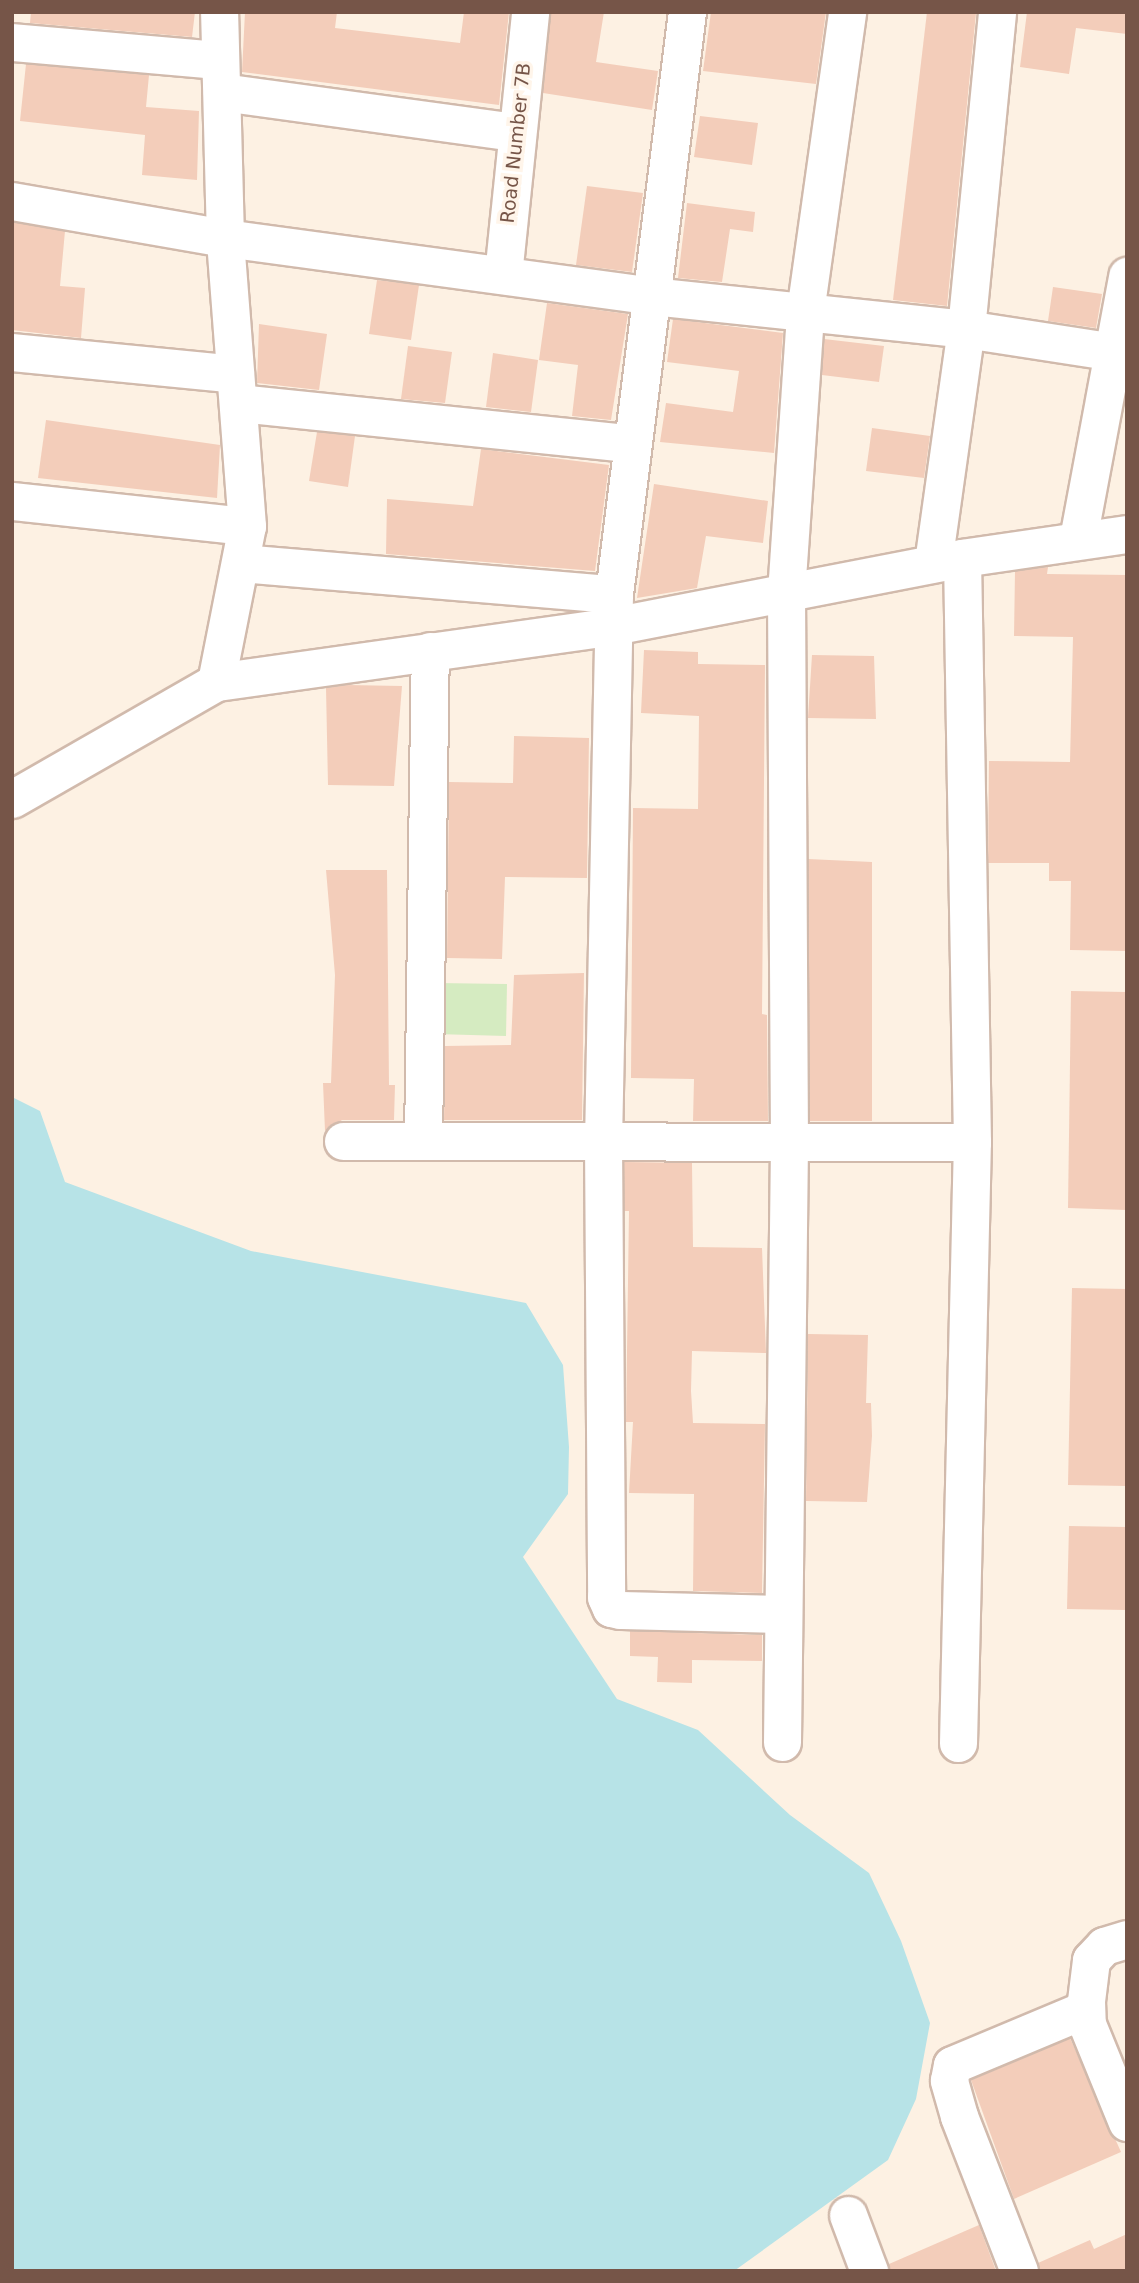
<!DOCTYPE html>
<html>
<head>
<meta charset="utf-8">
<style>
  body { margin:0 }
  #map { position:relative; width:1139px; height:2283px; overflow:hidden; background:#fdf1e3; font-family:"DejaVu Sans",sans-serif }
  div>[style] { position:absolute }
  .green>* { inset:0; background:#d5ebc1 }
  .water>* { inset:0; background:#b7e3e7 }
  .building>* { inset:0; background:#f3cdba }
  .roads { filter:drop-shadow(2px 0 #d1baac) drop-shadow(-2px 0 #d1baac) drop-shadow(0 2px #d1baac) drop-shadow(0 -2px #d1baac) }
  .minor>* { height:37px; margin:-18.5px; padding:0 18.5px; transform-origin:18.5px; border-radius:18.5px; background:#fff }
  span { translate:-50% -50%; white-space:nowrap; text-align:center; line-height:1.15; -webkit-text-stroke:7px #fff5ea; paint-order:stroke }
  .street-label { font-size:19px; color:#765548 }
  .frame { position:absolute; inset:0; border:14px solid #765548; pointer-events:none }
</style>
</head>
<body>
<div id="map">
  <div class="green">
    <i style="clip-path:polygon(436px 983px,507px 984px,506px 1036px,435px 1034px)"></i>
  </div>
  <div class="water">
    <i style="clip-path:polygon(12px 1097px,40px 1111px,65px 1182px,251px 1251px,526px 1303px,563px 1365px,569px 1447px,568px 1494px,523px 1557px,617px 1699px,698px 1730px,790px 1815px,869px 1873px,901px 1941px,930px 2023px,916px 2099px,888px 2160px,734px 2271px,12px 2271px)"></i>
  </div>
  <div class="building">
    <i style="clip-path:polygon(31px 12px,195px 12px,192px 37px,30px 23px)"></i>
    <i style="clip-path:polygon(245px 12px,337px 12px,335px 28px,460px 43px,464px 12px,509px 12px,499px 105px,242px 72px)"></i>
    <i style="clip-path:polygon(551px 12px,604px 12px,596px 62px,658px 71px,652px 110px,543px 93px)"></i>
    <i style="clip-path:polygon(711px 12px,826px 12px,816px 84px,703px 71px)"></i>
    <i style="clip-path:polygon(927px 12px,976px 13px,947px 306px,893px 300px)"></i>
    <i style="clip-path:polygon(1027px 12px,1127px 12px,1127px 34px,1076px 28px,1069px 74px,1020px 67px)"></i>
    <i style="clip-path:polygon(26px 64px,149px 75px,146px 107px,199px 111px,197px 180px,142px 175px,145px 135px,20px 121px)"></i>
    <i style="clip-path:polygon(700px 116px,758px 123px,752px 165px,694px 157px)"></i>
    <i style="clip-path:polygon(587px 186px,643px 193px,632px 272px,576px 265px)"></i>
    <i style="clip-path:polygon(687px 203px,755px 212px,753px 232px,730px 229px,722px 282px,678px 278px)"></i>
    <i style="clip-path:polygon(12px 222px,65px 231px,60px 286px,85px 288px,81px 338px,12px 330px)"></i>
    <i style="clip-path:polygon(377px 280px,419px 285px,411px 340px,369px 334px)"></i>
    <i style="clip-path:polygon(1053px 287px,1102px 294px,1096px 328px,1048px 321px)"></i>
    <i style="clip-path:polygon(547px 303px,628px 314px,611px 420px,572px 416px,578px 365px,539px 360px)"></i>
    <i style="clip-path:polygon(673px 319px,783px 333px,774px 453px,660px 442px,666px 403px,733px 412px,739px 371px,667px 362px)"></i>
    <i style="clip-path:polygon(259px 324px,327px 334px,319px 390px,257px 383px)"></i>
    <i style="clip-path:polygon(824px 339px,884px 346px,879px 382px,822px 375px)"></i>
    <i style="clip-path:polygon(408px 346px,452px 352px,445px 403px,401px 399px)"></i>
    <i style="clip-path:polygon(493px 353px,538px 360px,531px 412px,486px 407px)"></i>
    <i style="clip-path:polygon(46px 420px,220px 445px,217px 498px,38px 478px)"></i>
    <i style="clip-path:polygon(872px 428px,930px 436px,924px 478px,866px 471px)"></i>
    <i style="clip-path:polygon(317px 432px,355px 436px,348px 487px,309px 481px)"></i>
    <i style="clip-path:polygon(481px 449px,609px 465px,595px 571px,386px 554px,387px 499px,473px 506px)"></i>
    <i style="clip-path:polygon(654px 484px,768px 501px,763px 543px,706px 536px,697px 588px,637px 598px)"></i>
    <i style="clip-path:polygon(1048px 567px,1047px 574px,1127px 575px,1127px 951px,1070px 950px,1071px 881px,1049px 881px,1049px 863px,988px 863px,989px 761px,1070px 762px,1073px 637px,1014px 636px,1015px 571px)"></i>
    <i style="clip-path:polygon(644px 650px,698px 652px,698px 664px,765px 665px,762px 1014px,767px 1015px,768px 1121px,693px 1121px,694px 1079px,631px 1078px,633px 808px,698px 809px,699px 716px,641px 713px)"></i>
    <i style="clip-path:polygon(812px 655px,874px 656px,876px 719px,808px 718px)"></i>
    <i style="clip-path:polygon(347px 685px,402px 686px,394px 786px,328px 785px,326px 688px)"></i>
    <i style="clip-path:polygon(514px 736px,589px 738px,587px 878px,505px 877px,502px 959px,447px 958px,449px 782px,513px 783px)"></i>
    <i style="clip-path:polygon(808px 859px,872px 862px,872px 1121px,810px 1121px)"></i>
    <i style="clip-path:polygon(326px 870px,387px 870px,389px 1085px,395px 1085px,394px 1120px,342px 1120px,325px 1131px,323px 1083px,331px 1083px,335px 975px)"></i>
    <i style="clip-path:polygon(584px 973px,582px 1120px,444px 1120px,445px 1046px,511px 1045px,514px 975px)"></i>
    <i style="clip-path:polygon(1071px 991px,1126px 992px,1126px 1210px,1068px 1208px)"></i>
    <i style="clip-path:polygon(624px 1162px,692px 1163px,693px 1247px,762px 1248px,766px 1353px,692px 1351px,691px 1391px,693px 1423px,765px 1424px,762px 1593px,693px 1591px,694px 1494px,629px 1493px,633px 1422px,626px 1422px,629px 1211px,624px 1211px)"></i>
    <i style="clip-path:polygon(1072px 1288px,1127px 1289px,1127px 1486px,1068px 1485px)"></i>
    <i style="clip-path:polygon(808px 1334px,868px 1335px,866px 1403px,871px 1403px,872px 1436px,867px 1502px,806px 1501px)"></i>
    <i style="clip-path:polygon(1069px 1526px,1127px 1527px,1126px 1610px,1067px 1609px)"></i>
    <i style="clip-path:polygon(630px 1631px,762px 1635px,762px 1661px,692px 1660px,692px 1683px,657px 1682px,658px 1657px,630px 1656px)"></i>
    <i style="clip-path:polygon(1070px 2038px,1121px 2152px,1014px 2199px,971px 2080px)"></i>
    <i style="clip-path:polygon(979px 2225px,996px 2271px,889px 2271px,889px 2264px)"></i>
    <i style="clip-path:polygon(1127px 2234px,1127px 2271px,1039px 2271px,1038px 2263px,1090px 2240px,1094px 2249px)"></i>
  </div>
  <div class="roads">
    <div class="minor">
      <i style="left:687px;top:12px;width:587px;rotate:97.15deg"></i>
      <i style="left:614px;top:594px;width:547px;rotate:91.15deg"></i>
      <i style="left:603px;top:1141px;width:456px;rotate:89.6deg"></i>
      <i style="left:606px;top:1597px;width:12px;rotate:66deg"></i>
      <i style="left:611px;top:1608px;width:9px;rotate:13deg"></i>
      <i style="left:620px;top:1610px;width:162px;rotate:1.4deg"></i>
      <i style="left:12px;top:42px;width:205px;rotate:5deg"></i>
      <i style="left:222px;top:92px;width:296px;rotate:7.8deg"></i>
      <i style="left:12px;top:201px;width:216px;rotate:9.9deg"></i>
      <i style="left:225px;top:238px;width:431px;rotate:7.7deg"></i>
      <i style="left:652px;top:296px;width:316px;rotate:6deg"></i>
      <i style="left:966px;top:329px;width:163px;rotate:8.8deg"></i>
      <i style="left:503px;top:275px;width:264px;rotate:-84.1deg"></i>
      <i style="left:12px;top:352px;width:224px;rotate:5.6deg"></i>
      <i style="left:239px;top:403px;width:392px;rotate:5.9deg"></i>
      <i style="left:12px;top:501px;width:236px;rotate:6.1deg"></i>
      <i style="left:1078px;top:539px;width:268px;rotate:-79.4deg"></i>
      <i style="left:241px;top:563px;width:374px;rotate:4.8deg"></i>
      <i style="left:933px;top:563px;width:236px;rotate:-82deg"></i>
      <i style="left:966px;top:329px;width:319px;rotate:-84.4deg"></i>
      <i style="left:216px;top:682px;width:159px;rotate:-78.8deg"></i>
      <i style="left:247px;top:526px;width:289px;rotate:-94.4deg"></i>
      <i style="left:225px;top:238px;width:226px;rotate:-91.5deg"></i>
      <i style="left:12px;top:799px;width:235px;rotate:-29.8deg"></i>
      <i style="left:216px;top:682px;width:401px;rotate:-8deg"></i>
      <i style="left:613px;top:626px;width:356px;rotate:-11deg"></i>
      <i style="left:962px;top:558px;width:167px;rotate:-8.3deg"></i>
      <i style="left:343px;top:1141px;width:629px;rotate:0.09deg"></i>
      <i style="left:423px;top:1141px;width:490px;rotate:-89.2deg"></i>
      <i style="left:782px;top:1742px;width:597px;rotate:-89.33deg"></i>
      <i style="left:789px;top:1145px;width:552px;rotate:-90.31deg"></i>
      <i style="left:786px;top:593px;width:282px;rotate:-86.1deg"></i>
      <i style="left:805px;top:312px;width:303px;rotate:-82deg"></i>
      <i style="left:958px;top:1743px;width:601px;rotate:-88.67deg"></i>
      <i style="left:972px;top:1142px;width:584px;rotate:-90.98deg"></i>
      <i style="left:1127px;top:1939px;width:24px;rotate:163deg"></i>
      <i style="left:1104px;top:1946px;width:19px;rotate:133deg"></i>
      <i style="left:1091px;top:1960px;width:41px;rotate:97deg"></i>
      <i style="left:1086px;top:2001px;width:23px;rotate:88deg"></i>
      <i style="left:1087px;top:2024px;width:106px;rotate:67.8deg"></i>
      <i style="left:848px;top:2215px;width:60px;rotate:69.4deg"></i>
      <i style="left:1019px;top:2271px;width:166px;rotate:-111.2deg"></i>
      <i style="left:959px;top:2116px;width:37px;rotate:-106deg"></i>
      <i style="left:949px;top:2080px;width:15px;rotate:-79deg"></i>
      <i style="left:952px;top:2065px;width:145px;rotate:-22.7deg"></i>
    </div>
  </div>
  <div class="street-label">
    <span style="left:516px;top:143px;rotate:-84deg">Road Number 7B</span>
  </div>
  <div class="frame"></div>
</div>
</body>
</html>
